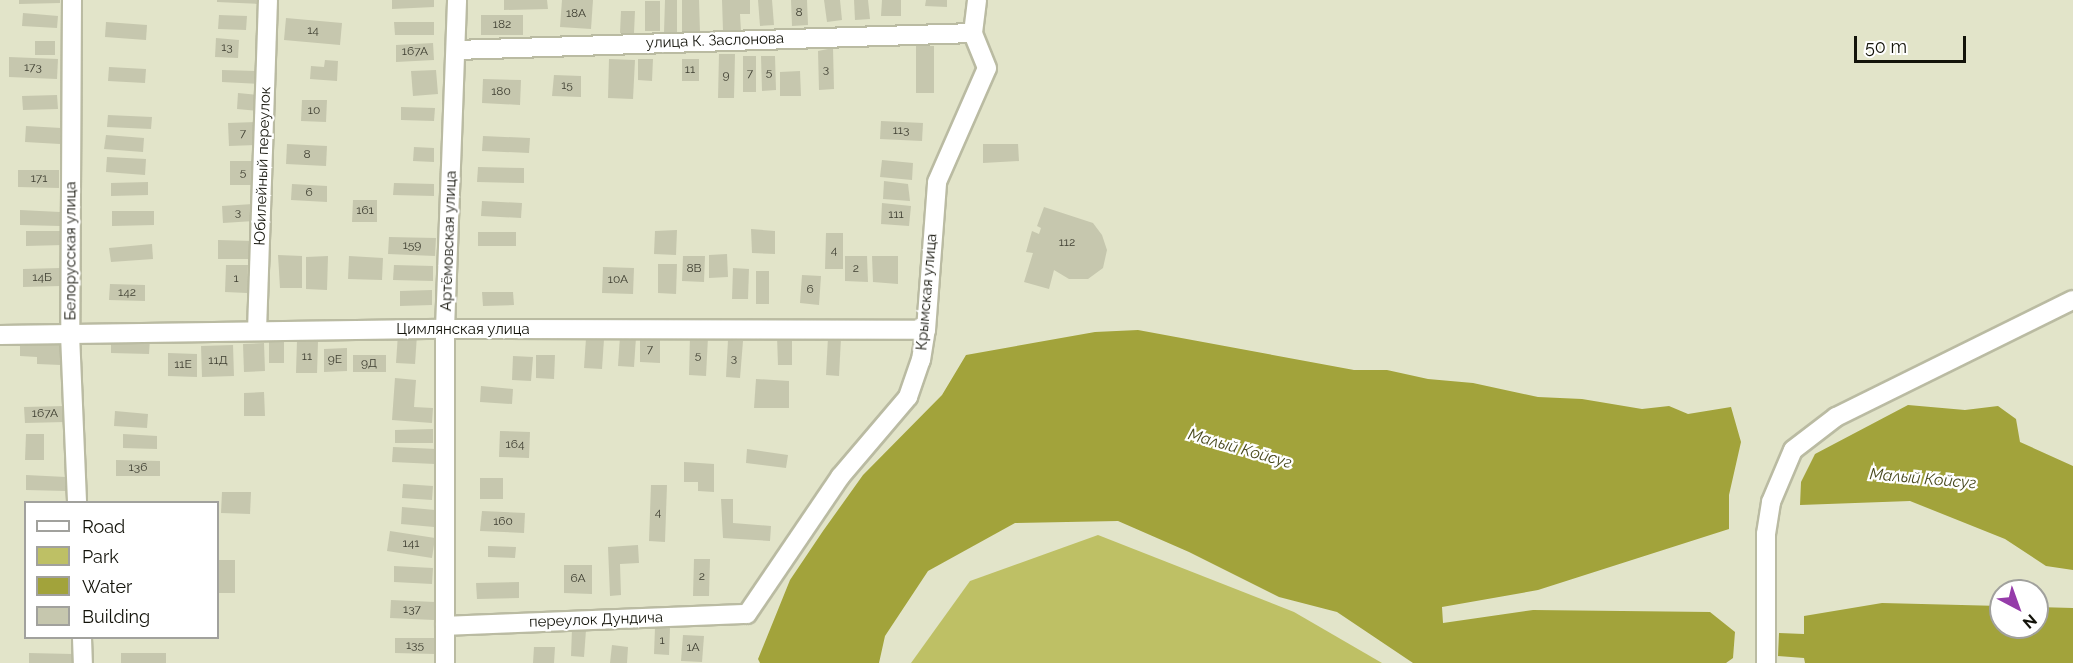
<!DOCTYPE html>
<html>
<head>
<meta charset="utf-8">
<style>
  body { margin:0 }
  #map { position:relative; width:2073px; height:663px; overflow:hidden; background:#e2e4c9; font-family:Raleway,sans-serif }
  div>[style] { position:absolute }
  .green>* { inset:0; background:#bec065 }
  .water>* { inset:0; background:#a2a33b }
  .building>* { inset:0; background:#c6c7ae }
  .roads { filter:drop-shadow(2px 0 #babba2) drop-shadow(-2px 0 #babba2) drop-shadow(0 2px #babba2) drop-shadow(0 -2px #babba2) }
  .minor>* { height:18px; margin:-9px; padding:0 9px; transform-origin:9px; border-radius:9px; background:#fff }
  span { translate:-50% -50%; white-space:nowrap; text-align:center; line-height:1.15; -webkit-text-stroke:4.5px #fff; paint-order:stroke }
  .number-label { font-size:12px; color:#404033 }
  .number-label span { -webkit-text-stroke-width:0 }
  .street-label { font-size:15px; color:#13130a }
  .water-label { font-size:16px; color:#47481d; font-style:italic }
  .legend { position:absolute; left:24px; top:501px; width:195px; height:138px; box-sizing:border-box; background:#fff; border:2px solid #a1a19d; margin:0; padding:8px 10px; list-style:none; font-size:18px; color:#13130a }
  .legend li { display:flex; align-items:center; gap:12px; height:30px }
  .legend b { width:30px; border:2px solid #a1a19d }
  .north { position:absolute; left:1989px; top:579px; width:60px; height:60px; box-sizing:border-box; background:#fff; border:2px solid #a1a19d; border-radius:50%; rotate:139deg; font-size:16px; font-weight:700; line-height:24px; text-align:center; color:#13130a }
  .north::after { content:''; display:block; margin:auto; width:21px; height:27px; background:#953ca9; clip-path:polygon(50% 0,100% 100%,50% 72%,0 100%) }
  .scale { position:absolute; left:1854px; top:36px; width:112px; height:27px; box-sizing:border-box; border:3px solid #13130a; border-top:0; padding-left:8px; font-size:18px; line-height:21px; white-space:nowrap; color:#13130a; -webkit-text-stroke:4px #fff; paint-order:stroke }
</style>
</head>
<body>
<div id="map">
  <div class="green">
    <i style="clip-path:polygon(1098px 535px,1294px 612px,1382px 663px,911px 663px,970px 581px)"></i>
  </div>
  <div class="water">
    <i style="clip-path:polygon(1138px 330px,1354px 370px,1387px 370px,1428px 379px,1473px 383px,1538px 397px,1582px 399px,1642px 409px,1669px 406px,1688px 414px,1731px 407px,1741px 442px,1729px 495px,1729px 529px,1538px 590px,1442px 607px,1443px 623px,1533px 610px,1710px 612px,1735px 632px,1733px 658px,1726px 663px,1413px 663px,1337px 612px,1279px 597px,1189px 552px,1118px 521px,1015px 523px,928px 571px,885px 636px,879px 663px,760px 663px,758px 659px,790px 580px,823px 531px,863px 475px,942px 395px,966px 355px,1095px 332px)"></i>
    <i style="clip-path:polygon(1908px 405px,1965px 410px,1998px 406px,2016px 419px,2020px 442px,2073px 466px,2073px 570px,2046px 566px,2005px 539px,1910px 501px,1800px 505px,1801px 482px,1815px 454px)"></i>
    <i style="clip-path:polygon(1882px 603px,2001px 606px,2001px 627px,2037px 627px,2037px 607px,2073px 608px,2073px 663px,1805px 663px,1804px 658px,1778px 656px,1779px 633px,1804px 634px,1804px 616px)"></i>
  </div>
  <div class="building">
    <i style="clip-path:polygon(19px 0,60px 0,60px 3px,19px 4px)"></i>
    <i style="clip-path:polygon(217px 0,259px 0,259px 4px,217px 2px)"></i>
    <i style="clip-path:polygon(392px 0,434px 0,434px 7px,392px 9px)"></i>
    <i style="clip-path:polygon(504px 0,547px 0,548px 9px,504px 10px)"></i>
    <i style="clip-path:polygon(562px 0,593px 0,591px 29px,560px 27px)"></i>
    <i style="clip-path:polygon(665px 0,677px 0,677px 33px,664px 32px)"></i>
    <i style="clip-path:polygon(682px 0,699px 0,700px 33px,682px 34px)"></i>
    <i style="clip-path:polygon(722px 0,750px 0,750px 14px,740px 14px,741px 31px,723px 31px)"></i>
    <i style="clip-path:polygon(758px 0,772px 0,774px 25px,760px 26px)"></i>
    <i style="clip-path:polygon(791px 0,807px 0,808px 25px,792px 26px)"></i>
    <i style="clip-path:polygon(824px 0,840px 0,842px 20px,827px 22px)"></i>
    <i style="clip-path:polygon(854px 0,868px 0,870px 19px,855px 20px)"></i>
    <i style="clip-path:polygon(882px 0,901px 0,901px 16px,881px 16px)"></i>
    <i style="clip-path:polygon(926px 0,947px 0,947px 7px,925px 6px)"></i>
    <i style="clip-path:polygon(645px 1px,660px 1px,660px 31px,645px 31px)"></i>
    <i style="clip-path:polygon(621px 11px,635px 11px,634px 33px,620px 33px)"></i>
    <i style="clip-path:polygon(23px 13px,58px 16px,57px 28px,22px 26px)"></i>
    <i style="clip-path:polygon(219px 15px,247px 16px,246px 30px,218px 29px)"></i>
    <i style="clip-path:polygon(481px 15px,523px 15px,523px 35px,481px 35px)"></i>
    <i style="clip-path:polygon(286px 18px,342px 23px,340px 45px,284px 40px)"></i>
    <i style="clip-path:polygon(106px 22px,147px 25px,146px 40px,105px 37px)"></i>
    <i style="clip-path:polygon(394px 22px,434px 22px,434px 35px,395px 35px)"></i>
    <i style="clip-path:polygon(216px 38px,239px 40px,238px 58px,215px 57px)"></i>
    <i style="clip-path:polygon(35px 41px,55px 41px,55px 55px,35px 55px)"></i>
    <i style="clip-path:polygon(433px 43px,434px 60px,396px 62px,396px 45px)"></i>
    <i style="clip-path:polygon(916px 46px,934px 46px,934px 93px,916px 93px)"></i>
    <i style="clip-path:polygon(833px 48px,834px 89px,819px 90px,818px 51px)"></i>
    <i style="clip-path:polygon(719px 54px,735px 54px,734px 98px,718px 98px)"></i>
    <i style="clip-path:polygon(743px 56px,756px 56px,756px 92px,743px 92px)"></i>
    <i style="clip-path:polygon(761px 56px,775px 56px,776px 90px,762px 91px)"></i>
    <i style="clip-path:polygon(9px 57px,58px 59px,57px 79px,9px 77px)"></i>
    <i style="clip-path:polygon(609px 59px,635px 60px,633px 99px,608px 98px)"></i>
    <i style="clip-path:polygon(638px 59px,653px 59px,652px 81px,638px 80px)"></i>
    <i style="clip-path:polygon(682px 59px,699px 59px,699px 81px,682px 81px)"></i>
    <i style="clip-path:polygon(325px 60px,338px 61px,337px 81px,310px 79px,311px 66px,324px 67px)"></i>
    <i style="clip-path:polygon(109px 67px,146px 69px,145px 83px,108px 81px)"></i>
    <i style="clip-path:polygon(222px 70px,259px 71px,259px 84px,222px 82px)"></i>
    <i style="clip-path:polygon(436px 70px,438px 94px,413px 96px,411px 71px)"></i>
    <i style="clip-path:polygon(800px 71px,801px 96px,780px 96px,780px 72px)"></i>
    <i style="clip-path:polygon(554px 75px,581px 76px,581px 97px,552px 96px)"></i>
    <i style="clip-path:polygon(483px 79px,521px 80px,520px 105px,482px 103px)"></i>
    <i style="clip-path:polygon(238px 93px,259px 95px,258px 111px,237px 109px)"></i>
    <i style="clip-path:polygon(57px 95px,58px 109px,23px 110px,22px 96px)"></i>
    <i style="clip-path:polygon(302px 100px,327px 100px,326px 122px,301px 121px)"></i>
    <i style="clip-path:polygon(401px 107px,435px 108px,434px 121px,401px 120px)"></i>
    <i style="clip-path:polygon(108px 115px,152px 117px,151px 129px,107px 127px)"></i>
    <i style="clip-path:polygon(881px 121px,923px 123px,922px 141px,880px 139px)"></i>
    <i style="clip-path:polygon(258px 122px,259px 145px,229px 146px,228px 123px)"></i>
    <i style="clip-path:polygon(26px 126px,61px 128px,60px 144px,25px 142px)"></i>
    <i style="clip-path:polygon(106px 135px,144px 138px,143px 152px,104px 149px)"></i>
    <i style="clip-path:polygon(483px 136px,530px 138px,529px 153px,482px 151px)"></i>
    <i style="clip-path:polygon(287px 144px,327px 146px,326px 166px,286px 164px)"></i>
    <i style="clip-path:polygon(983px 144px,1018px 144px,1019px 161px,983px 163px)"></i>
    <i style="clip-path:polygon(414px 147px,434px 148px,434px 162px,413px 161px)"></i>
    <i style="clip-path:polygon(107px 157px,146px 159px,145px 175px,106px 172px)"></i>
    <i style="clip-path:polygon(882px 160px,913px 163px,912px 180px,880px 177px)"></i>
    <i style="clip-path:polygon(230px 161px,255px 161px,255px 185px,230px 185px)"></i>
    <i style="clip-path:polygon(478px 167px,524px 168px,524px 183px,477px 182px)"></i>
    <i style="clip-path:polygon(18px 170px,59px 170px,59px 188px,18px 187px)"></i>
    <i style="clip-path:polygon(884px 181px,908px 184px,910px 201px,883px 199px)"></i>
    <i style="clip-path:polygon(148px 182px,148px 195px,111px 196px,111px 183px)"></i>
    <i style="clip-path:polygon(394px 183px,434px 184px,434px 196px,393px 195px)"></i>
    <i style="clip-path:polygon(292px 184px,327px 186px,327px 202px,291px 200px)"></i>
    <i style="clip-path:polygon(353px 200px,377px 200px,377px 222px,352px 222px)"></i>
    <i style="clip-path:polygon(482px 201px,522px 203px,521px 218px,481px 216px)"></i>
    <i style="clip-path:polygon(882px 203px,911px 206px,909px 226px,881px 224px)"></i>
    <i style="clip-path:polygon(253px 204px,254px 221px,223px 223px,222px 206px)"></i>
    <i style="clip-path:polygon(1044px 207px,1093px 223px,1102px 235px,1107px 250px,1103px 268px,1088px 279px,1069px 279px,1054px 270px,1049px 289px,1024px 282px,1033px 253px,1026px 252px,1032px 231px,1039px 234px,1041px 228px,1037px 226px)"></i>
    <i style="clip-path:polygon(20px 210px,60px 212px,60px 226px,20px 225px)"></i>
    <i style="clip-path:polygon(112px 211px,154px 211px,154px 225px,112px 226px)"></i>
    <i style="clip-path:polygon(751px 229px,775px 231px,775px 254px,752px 253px)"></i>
    <i style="clip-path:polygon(677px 230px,676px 255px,654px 254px,655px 231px)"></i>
    <i style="clip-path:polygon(26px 231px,63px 231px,63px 245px,26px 246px)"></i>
    <i style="clip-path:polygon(478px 232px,516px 232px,516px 246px,478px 246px)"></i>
    <i style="clip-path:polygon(826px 233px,843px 233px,843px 269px,825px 269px)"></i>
    <i style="clip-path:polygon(389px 237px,436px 238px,435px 256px,388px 254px)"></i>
    <i style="clip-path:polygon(218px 240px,253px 241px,253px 259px,218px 259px)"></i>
    <i style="clip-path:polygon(152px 244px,153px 259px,111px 262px,109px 248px)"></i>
    <i style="clip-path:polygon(727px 254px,728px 277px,709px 278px,709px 255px)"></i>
    <i style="clip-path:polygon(278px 255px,302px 256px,302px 288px,280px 288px)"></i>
    <i style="clip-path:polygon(328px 256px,327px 290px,306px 289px,306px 257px)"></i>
    <i style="clip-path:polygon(349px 256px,383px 258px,382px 280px,348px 279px)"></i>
    <i style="clip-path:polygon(683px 256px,705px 256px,704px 282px,682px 281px)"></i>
    <i style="clip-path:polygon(845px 256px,867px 256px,868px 282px,845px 281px)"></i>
    <i style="clip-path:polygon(872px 256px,898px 256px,898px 284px,873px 282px)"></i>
    <i style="clip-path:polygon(658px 264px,677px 264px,676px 294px,658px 293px)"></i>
    <i style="clip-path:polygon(226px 265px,248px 265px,247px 293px,225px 292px)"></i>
    <i style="clip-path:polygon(394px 265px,433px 266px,433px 281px,393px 280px)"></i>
    <i style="clip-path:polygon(603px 267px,634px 268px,633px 294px,602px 293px)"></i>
    <i style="clip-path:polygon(60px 268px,60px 286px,23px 287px,23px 269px)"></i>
    <i style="clip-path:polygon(733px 268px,749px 269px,748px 299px,732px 299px)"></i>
    <i style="clip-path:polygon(756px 271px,769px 271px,769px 304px,756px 304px)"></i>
    <i style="clip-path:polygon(802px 275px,821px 276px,819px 305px,800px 303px)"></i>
    <i style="clip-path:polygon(110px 284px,145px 285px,145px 301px,109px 300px)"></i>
    <i style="clip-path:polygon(432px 290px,432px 305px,400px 306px,400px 291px)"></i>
    <i style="clip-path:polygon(482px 292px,513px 292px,514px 305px,483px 306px)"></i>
    <i style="clip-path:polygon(398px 334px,417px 335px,415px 364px,396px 363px)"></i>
    <i style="clip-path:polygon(792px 335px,792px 365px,778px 365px,777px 336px)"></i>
    <i style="clip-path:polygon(620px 336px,636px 337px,634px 367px,618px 366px)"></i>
    <i style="clip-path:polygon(690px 336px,708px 337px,706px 376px,689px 375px)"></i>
    <i style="clip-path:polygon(640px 337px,660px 337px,660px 363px,640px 362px)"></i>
    <i style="clip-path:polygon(828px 337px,841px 338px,839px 376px,826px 375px)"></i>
    <i style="clip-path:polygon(111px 338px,150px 338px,149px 354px,111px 353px)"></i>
    <i style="clip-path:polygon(586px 338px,604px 339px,602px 369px,584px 368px)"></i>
    <i style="clip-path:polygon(269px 339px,284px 339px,284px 363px,269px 363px)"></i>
    <i style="clip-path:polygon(297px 340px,318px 341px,317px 373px,296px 373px)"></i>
    <i style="clip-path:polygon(728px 340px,743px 341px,740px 378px,726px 377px)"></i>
    <i style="clip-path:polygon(20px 341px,62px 343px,61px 365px,37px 364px,37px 357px,20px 356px)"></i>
    <i style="clip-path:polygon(264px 343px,265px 371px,244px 372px,243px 344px)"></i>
    <i style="clip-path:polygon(233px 345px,234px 376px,202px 377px,201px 346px)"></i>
    <i style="clip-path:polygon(347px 348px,347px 371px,324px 372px,324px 349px)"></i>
    <i style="clip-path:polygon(168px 353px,197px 354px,197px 377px,168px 376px)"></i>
    <i style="clip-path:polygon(353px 355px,386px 355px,386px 372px,353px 372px)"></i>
    <i style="clip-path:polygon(536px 355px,555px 355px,554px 379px,536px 378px)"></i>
    <i style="clip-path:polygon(513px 356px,533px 357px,531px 381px,512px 380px)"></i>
    <i style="clip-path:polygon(395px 378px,416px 380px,414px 407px,433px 408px,432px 423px,392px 420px)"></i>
    <i style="clip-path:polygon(756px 379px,789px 381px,789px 408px,754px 408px)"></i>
    <i style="clip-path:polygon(481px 386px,513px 389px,512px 404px,480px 402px)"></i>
    <i style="clip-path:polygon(264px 392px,265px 416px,244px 416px,244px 393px)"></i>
    <i style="clip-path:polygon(65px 406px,65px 422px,25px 423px,24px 407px)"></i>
    <i style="clip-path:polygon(115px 411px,148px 414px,147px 428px,114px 426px)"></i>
    <i style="clip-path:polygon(433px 429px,433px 443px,395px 443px,395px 430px)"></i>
    <i style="clip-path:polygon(500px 431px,530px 432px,529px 458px,499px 457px)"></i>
    <i style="clip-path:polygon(26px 434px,44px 434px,44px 460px,25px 460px)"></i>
    <i style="clip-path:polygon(123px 434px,157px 436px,157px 449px,123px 448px)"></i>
    <i style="clip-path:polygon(393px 447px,436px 449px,435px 464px,392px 462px)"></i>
    <i style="clip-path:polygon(747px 449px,788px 455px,786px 468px,746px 463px)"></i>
    <i style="clip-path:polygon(116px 460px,160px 461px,160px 476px,116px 476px)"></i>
    <i style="clip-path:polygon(684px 462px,714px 464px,714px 492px,698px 491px,698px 482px,684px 482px)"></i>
    <i style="clip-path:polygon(26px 475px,66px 477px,66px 491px,26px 490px)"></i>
    <i style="clip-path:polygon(480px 478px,503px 478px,503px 499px,480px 499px)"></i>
    <i style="clip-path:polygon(403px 484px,433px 486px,432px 500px,402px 498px)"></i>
    <i style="clip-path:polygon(651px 485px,667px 485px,665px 542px,649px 541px)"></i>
    <i style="clip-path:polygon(222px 492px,251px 492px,250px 514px,221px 513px)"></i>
    <i style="clip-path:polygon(721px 499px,733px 499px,733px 523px,771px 526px,770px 541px,723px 538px)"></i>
    <i style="clip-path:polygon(402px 507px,435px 510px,434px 527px,401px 524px)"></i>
    <i style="clip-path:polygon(482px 511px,525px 513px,524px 533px,480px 531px)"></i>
    <i style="clip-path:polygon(390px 531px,435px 538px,432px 558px,387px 551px)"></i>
    <i style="clip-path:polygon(638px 545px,639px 563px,620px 564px,621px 595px,610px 596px,608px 547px)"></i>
    <i style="clip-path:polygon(488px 546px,516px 547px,515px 558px,488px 557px)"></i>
    <i style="clip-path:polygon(694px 559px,710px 559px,709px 596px,693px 596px)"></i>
    <i style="clip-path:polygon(218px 560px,235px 560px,235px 593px,218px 593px)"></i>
    <i style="clip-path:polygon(564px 565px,592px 565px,592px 594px,564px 593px)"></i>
    <i style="clip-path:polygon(394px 566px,433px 568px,432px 584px,394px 582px)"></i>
    <i style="clip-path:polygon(519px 582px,519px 598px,477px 599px,476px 583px)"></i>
    <i style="clip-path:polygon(391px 600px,435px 602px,434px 620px,390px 618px)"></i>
    <i style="clip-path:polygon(655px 628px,670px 628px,669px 655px,654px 654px)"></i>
    <i style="clip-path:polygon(572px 629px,586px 630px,584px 657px,571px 656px)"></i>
    <i style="clip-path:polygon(683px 635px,704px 636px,702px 662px,681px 661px)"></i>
    <i style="clip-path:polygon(395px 638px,435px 638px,435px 654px,395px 653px)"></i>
    <i style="clip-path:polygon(612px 645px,628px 647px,627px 663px,610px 663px)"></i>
    <i style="clip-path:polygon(534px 647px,555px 647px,554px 663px,533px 663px)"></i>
    <i style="clip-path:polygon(29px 653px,72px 654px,72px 663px,29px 663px)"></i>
    <i style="clip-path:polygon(121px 653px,166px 653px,166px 663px,121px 663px)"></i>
  </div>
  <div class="roads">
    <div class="minor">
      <i style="left:72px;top:0;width:334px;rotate:90.3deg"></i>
      <i style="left:70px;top:334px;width:168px;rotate:87.6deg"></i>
      <i style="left:456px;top:50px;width:517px;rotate:-1.88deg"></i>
      <i style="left:257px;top:331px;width:331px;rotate:-88.1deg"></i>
      <i style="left:0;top:335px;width:445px;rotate:-0.8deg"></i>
      <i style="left:445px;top:329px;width:481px;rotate:0.1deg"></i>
      <i style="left:445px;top:626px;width:302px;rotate:-2.3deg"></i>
      <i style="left:747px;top:614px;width:166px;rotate:-55.8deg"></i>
      <i style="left:840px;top:477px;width:105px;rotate:-49.6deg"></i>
      <i style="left:908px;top:397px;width:39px;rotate:-71deg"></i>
      <i style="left:921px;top:360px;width:30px;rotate:-81deg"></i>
      <i style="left:926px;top:330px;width:148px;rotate:-85.7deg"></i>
      <i style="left:937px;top:182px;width:124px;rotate:-66.3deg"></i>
      <i style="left:987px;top:68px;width:38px;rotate:-112deg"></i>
      <i style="left:973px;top:33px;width:33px;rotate:-83deg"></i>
      <i style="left:82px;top:638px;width:25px;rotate:88deg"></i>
      <i style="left:445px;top:663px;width:334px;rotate:-90deg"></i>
      <i style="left:445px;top:329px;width:329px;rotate:-87.9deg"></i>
      <i style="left:1766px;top:663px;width:129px;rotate:-90deg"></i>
      <i style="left:1766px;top:534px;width:32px;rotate:-81deg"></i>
      <i style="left:1771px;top:502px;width:56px;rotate:-67.1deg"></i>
      <i style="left:1793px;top:450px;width:54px;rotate:-37.5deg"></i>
      <i style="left:1836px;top:417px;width:264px;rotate:-26.3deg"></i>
    </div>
  </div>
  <div class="number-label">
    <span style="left:799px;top:13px">8</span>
    <span style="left:576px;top:14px">18А</span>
    <span style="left:502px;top:25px">182</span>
    <span style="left:313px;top:31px">14</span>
    <span style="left:227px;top:48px">13</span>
    <span style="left:415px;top:52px">167А</span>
    <span style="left:33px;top:68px">173</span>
    <span style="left:690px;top:70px">11</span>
    <span style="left:826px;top:70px">3</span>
    <span style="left:769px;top:73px">5</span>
    <span style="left:750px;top:74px">7</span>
    <span style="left:726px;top:76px">9</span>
    <span style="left:567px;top:86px">15</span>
    <span style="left:501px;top:92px">180</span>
    <span style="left:314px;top:111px">10</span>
    <span style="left:901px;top:131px">113</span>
    <span style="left:243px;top:134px">7</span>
    <span style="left:307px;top:155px">8</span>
    <span style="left:243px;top:173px">5</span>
    <span style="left:39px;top:179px">171</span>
    <span style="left:309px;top:193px">6</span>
    <span style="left:365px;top:211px">161</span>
    <span style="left:238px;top:213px">3</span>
    <span style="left:896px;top:215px">111</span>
    <span style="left:1067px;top:243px">112</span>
    <span style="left:412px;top:246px">159</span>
    <span style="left:834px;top:251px">4</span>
    <span style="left:694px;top:269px">8В</span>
    <span style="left:856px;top:269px">2</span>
    <span style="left:42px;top:278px">14Б</span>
    <span style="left:236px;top:279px">1</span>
    <span style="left:618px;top:280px">10А</span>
    <span style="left:810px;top:290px">6</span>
    <span style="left:127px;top:293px">142</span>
    <span style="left:650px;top:350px">7</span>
    <span style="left:698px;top:356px">5</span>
    <span style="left:307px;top:357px">11</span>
    <span style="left:734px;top:359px">3</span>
    <span style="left:335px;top:360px">9Е</span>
    <span style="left:218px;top:361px">11Д</span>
    <span style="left:369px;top:364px">9Д</span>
    <span style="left:183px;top:365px">11Е</span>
    <span style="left:45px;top:414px">167А</span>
    <span style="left:515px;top:445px">164</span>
    <span style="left:138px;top:468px">136</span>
    <span style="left:658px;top:513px">4</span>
    <span style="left:503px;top:522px">160</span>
    <span style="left:411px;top:544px">141</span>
    <span style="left:702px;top:577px">2</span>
    <span style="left:578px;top:579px">6А</span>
    <span style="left:412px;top:610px">137</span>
    <span style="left:662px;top:641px">1</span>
    <span style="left:415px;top:646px">135</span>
    <span style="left:693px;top:648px">1А</span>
  </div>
  <div class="street-label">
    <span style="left:715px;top:41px;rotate:-2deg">улица К. Заслонова</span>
    <span style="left:263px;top:166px;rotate:-88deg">Юбилейный переулок</span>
    <span style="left:449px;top:241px;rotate:-88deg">Артёмовская улица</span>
    <span style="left:71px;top:251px;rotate:-90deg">Белорусская улица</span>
    <span style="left:927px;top:292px;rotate:-85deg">Крымская улица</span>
    <span style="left:463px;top:330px">Цимлянская улица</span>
    <span style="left:596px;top:620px;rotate:-2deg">переулок Дундича</span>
  </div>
  <div class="water-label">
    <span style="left:1240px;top:449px;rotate:16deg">Малый Койсуг</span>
    <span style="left:1923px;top:479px;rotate:5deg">Малый Койсуг</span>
  </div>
  <ul class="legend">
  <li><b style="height:8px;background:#fff"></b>Road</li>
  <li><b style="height:16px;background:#bec065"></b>Park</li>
  <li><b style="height:16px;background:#a2a33b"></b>Water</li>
  <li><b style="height:16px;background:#c6c7ae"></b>Building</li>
  </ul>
  <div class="north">N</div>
  <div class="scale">50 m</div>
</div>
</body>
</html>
